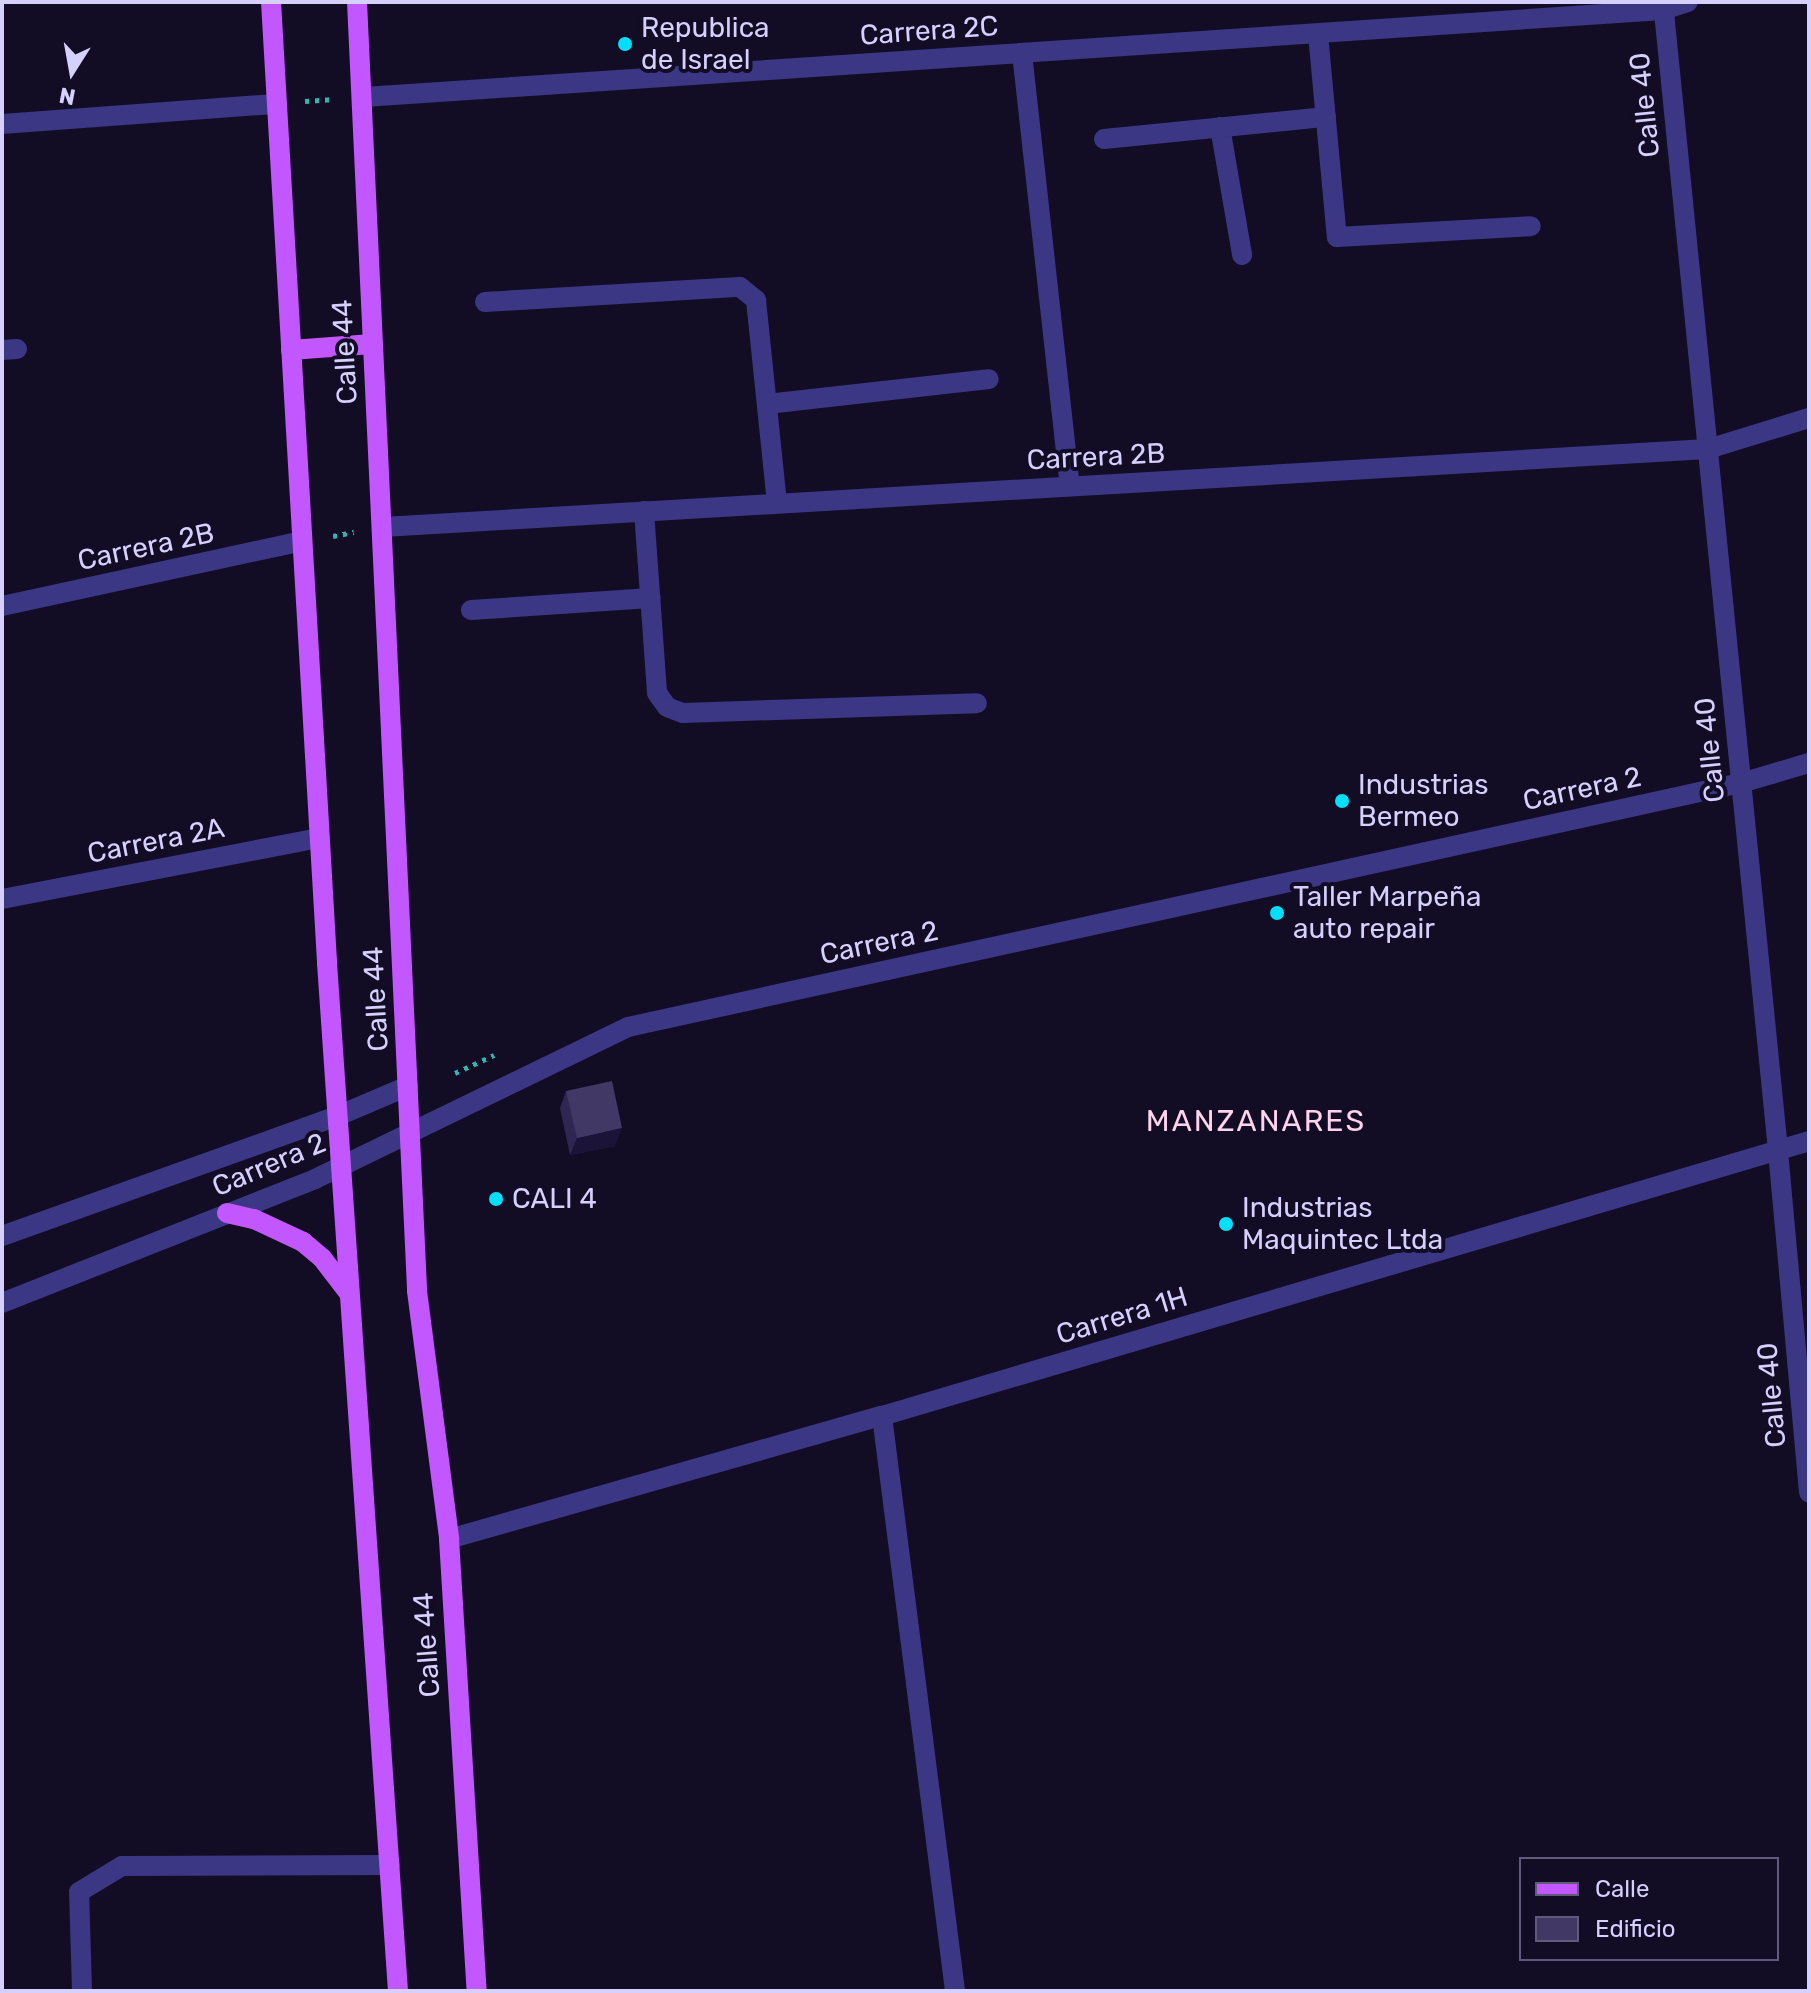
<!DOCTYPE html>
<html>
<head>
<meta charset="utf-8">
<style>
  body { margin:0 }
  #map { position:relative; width:1811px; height:1993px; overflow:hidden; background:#120d24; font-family:Rubik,sans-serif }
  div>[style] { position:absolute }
  .path>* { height:5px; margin-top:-2.5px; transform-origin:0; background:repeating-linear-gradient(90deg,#2bb8b2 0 4px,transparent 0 10px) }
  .minor>* { height:20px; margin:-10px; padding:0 10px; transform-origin:10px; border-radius:10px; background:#3b3784 }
  .major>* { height:20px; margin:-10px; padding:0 10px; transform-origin:10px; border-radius:10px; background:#c357ff }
  .wall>* { inset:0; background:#302652 }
  .shaded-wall>* { inset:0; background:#1c1438 }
  .building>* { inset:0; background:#413865 }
  .dots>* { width:22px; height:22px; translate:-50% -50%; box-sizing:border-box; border:4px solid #120d24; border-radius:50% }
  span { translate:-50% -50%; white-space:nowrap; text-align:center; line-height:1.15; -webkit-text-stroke:8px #120d24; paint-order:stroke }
  .poi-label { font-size:28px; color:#d6d0ff }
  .left { translate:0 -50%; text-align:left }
  .street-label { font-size:28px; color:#d6d0ff }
  .neighbourhood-label { font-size:30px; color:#ffd2ee; letter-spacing:2px }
  .frame { position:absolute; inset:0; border:4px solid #d6d0ff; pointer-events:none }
  .legend { position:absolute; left:1519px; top:1857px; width:260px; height:104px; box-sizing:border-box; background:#120d24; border:2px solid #605b7c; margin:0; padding:10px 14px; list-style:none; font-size:24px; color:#d6d0ff }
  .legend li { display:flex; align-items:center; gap:16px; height:40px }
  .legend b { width:40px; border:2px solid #605b7c }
  .north { position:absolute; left:32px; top:32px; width:80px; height:80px; -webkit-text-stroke:6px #120d24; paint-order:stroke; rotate:191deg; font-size:22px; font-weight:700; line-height:32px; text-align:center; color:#d6d0ff }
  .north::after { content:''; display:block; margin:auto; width:28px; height:36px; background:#d6d0ff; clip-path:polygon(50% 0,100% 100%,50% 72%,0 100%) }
</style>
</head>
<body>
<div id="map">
  <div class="path">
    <i style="left:305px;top:101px;width:26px;rotate:-4deg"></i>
    <i style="left:333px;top:536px;width:21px;rotate:-11deg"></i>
    <i style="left:455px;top:1073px;width:43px;rotate:-24.8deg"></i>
  </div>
  <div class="minor">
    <i style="left:1663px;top:2px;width:1155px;rotate:84.28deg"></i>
    <i style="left:1778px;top:1151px;width:343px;rotate:84.8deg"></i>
    <i style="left:1318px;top:34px;width:204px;rotate:84.7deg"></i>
    <i style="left:1337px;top:237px;width:194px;rotate:-3.2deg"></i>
    <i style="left:1022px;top:53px;width:436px;rotate:83.7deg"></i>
    <i style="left:364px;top:97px;width:1302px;rotate:-3.83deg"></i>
    <i style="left:1663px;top:10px;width:26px;rotate:-18deg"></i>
    <i style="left:2px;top:124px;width:276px;rotate:-4.2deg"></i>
    <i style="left:1220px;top:127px;width:130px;rotate:80.2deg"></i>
    <i style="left:1104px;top:139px;width:223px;rotate:-5.7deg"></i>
    <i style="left:485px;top:302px;width:255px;rotate:-3.4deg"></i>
    <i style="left:740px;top:287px;width:21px;rotate:39deg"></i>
    <i style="left:756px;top:300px;width:204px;rotate:84.1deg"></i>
    <i style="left:2px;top:350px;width:15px;rotate:-4deg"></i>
    <i style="left:767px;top:404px;width:223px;rotate:-6.4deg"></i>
    <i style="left:644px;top:511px;width:182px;rotate:85.9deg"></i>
    <i style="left:657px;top:693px;width:17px;rotate:54deg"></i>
    <i style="left:667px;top:707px;width:17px;rotate:21deg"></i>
    <i style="left:683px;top:713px;width:294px;rotate:-1.9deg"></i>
    <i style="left:383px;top:527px;width:1327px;rotate:-3.37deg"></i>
    <i style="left:1708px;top:449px;width:106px;rotate:-17.1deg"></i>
    <i style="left:2px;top:606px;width:307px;rotate:-12.2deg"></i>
    <i style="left:471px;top:610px;width:180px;rotate:-3.8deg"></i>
    <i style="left:2px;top:899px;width:324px;rotate:-10.9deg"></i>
    <i style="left:2px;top:1236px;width:359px;rotate:-19.7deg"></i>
    <i style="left:340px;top:1115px;width:74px;rotate:-23.1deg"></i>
    <i style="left:2px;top:1303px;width:337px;rotate:-21.6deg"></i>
    <i style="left:315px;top:1179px;width:348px;rotate:-25.9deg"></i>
    <i style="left:628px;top:1027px;width:1139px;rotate:-12.37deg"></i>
    <i style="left:1741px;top:783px;width:71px;rotate:-16.4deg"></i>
    <i style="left:882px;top:1416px;width:580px;rotate:82.76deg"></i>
    <i style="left:449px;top:1539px;width:450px;rotate:-15.9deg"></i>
    <i style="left:882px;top:1416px;width:967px;rotate:-16.52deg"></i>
    <i style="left:82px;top:1991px;width:99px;rotate:-91.7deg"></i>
    <i style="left:79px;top:1892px;width:50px;rotate:-31.2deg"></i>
    <i style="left:122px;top:1866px;width:268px;rotate:-0.2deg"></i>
  </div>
  <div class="major">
    <i style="left:271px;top:2px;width:963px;rotate:86.66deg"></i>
    <i style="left:327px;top:963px;width:1030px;rotate:86.05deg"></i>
    <i style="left:357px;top:2px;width:1290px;rotate:87.33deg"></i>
    <i style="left:417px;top:1291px;width:250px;rotate:82.6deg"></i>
    <i style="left:449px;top:1539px;width:453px;rotate:86.5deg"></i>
    <i style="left:291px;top:350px;width:81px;rotate:-4.2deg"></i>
    <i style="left:227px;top:1213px;width:28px;rotate:13deg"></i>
    <i style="left:254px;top:1219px;width:54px;rotate:25.1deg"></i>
    <i style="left:303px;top:1242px;width:25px;rotate:40deg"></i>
    <i style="left:322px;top:1258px;width:44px;rotate:52.4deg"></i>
  </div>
  <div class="wall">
    <i style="clip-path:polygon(566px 1091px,615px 1146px,570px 1155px,560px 1108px)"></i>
  </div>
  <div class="shaded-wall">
    <i style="clip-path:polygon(622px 1128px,615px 1146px,570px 1155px,577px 1138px)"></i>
  </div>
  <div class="building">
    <i style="clip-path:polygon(612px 1081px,622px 1128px,577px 1138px,566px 1091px)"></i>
  </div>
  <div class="dots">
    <i style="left:625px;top:44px;background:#00dffb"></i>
    <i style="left:1342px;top:801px;background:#00dffb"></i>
    <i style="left:1277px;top:913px;background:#00dffb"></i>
    <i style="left:496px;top:1199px;background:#00dffb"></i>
    <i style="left:1226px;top:1224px;background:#00dffb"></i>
  </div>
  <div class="poi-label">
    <span class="left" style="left:641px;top:44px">Republica<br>de Israel</span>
    <span class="left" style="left:1358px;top:801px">Industrias<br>Bermeo</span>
    <span class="left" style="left:1293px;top:913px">Taller Marpeña<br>auto repair</span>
    <span class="left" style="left:512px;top:1199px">CALI 4</span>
    <span class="left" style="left:1242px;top:1224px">Industrias<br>Maquintec Ltda</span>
  </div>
  <div class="street-label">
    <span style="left:929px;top:31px;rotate:-4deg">Carrera 2C</span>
    <span style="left:1645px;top:105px;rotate:-96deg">Calle 40</span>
    <span style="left:345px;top:352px;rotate:-93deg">Calle 44</span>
    <span style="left:1096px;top:457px;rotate:-3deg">Carrera 2B</span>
    <span style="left:146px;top:547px;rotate:-12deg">Carrera 2B</span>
    <span style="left:1710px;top:750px;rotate:-96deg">Calle 40</span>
    <span style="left:1582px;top:789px;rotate:-12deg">Carrera 2</span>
    <span style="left:156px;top:841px;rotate:-11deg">Carrera 2A</span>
    <span style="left:879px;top:943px;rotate:-12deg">Carrera 2</span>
    <span style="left:376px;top:999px;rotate:-93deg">Calle 44</span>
    <span style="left:269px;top:1165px;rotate:-23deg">Carrera 2</span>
    <span style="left:1122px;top:1316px;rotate:-17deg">Carrera 1H</span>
    <span style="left:1772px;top:1395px;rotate:-95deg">Calle 40</span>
    <span style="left:427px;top:1645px;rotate:-94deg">Calle 44</span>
  </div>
  <div class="neighbourhood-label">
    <span style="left:1256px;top:1121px">MANZANARES</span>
  </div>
  <div class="frame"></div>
  <ul class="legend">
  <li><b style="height:10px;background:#c357ff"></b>Calle</li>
  <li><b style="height:22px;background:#413865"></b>Edificio</li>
  </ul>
  <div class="north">N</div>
</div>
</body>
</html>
